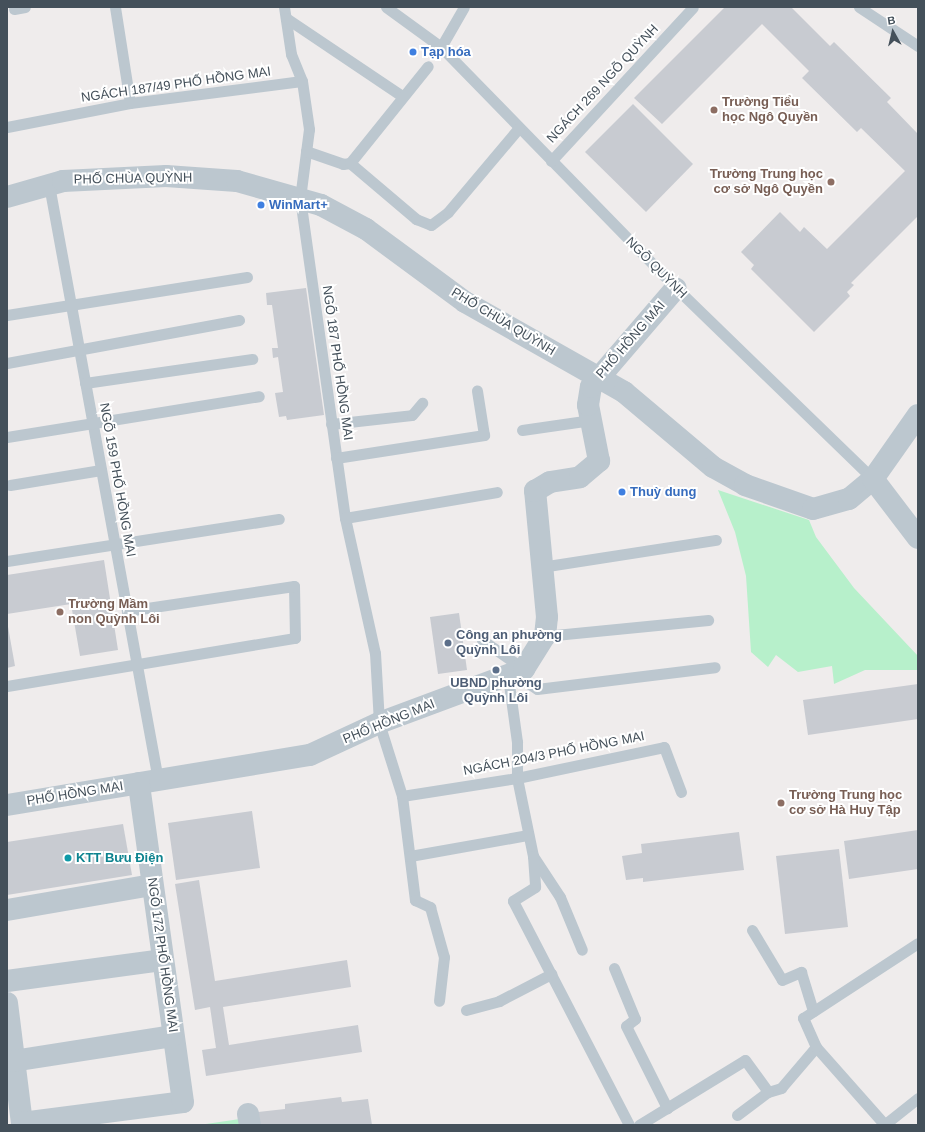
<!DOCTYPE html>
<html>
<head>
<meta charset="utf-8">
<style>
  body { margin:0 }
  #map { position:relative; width:925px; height:1132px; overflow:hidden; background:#efecec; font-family:Helvetica,sans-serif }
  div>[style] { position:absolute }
  .green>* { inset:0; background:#b7f0cb }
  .building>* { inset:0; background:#c8cbd1 }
  .lane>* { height:11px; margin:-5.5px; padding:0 5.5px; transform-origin:5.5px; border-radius:5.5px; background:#bcc7cf }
  .street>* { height:22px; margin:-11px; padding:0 11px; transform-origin:11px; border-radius:11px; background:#bcc7cf }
  .dots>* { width:11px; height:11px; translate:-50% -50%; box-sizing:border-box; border:2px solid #fff; border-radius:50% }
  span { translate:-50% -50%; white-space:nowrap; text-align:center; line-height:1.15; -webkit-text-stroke:4px #fff; paint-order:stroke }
  .shop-label { font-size:13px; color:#366cbe; font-weight:700 }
  .left { translate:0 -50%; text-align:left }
  .street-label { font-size:13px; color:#44505a }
  .education-label { font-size:13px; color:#785e54; font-weight:700 }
  .right { translate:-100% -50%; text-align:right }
  .service-label { font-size:13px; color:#4e5e75; font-weight:700 }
  .culture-label { font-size:13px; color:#0d838f; font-weight:700 }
  .frame { position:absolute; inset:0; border:8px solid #44505a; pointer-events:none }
  .north { position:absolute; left:873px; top:12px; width:40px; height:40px; -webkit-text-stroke:3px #fff; paint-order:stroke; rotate:352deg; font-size:11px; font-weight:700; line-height:16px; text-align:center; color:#44505a }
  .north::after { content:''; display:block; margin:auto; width:14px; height:18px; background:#44505a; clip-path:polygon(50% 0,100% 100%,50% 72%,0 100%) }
</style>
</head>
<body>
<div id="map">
  <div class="green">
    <i style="clip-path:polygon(718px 490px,809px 520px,816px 537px,854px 588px,918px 656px,918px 670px,865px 670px,834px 684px,832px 666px,798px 672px,776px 655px,768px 667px,751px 652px,746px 576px,735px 532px)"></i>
    <i style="clip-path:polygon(240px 1119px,240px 1125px,199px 1125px)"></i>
  </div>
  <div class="building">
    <i style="clip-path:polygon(725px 7px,791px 7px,830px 46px,834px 42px,891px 98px,887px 102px,918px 134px,918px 216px,851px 283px,854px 285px,847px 292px,850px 296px,814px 332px,751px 269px,754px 265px,741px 252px,780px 212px,800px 232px,804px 227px,827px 249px,905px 171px,861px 128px,857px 132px,802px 78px,809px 71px,762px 24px,662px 124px,634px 98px)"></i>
    <i style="clip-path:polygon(633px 104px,693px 164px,646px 212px,585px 152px)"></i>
    <i style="clip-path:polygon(306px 288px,324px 415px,287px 420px,286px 416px,279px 417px,275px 393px,283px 392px,278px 357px,273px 358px,272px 348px,278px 348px,272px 305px,267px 305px,266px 293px)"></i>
    <i style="clip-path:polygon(104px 560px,118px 650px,80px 656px,71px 604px,7px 614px,7px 575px)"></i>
    <i style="clip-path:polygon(459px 613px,467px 670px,438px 674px,430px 617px)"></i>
    <i style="clip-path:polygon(7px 621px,15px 666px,7px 668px)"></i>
    <i style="clip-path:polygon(918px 684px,918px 719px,808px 735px,803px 700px)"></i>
    <i style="clip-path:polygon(252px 811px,260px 868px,176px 880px,168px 823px)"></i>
    <i style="clip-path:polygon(123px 824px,132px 875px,7px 895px,7px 842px)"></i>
    <i style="clip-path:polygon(918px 830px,918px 869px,849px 879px,844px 841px)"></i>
    <i style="clip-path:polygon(739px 832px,744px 870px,643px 882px,643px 878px,626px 880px,622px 856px,642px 853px,641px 844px)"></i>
    <i style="clip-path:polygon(839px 849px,848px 927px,785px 934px,776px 856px)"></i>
    <i style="clip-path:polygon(199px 880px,215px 981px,347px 960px,351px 987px,223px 1007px,229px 1045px,358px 1025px,362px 1052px,206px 1076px,202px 1050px,216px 1048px,210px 1007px,195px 1010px,175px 884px)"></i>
    <i style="clip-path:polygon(341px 1097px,342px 1102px,368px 1099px,372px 1125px,260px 1125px,258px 1112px,285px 1109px,285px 1104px)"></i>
  </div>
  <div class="lane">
    <i style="left:115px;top:7px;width:97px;rotate:81.1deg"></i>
    <i style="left:284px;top:7px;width:48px;rotate:81.5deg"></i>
    <i style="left:291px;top:54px;width:29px;rotate:68deg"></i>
    <i style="left:302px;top:81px;width:49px;rotate:81.7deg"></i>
    <i style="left:309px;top:129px;width:70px;rotate:97.4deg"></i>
    <i style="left:300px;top:198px;width:323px;rotate:82deg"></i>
    <i style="left:345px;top:518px;width:138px;rotate:77.5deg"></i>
    <i style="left:375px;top:653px;width:70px;rotate:86.7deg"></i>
    <i style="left:379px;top:723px;width:77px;rotate:72.5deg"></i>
    <i style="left:402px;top:796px;width:105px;rotate:82.9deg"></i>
    <i style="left:415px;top:900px;width:17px;rotate:25deg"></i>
    <i style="left:430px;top:907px;width:52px;rotate:74.4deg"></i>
    <i style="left:444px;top:957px;width:44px;rotate:96.5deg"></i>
    <i style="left:386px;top:7px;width:68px;rotate:36deg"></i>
    <i style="left:441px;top:47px;width:337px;rotate:45.7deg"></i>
    <i style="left:676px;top:288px;width:274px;rotate:44.1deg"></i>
    <i style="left:859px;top:7px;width:71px;rotate:33.5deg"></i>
    <i style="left:14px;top:9px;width:11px;rotate:-10deg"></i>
    <i style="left:286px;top:18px;width:140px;rotate:33.9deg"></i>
    <i style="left:441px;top:47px;width:46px;rotate:-60.1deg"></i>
    <i style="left:7px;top:127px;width:125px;rotate:-11deg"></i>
    <i style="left:130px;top:103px;width:173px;rotate:-7.3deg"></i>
    <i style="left:306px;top:151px;width:39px;rotate:19deg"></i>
    <i style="left:343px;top:164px;width:7px;rotate:-8deg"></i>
    <i style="left:350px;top:163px;width:87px;rotate:40.3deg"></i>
    <i style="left:416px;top:219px;width:16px;rotate:22deg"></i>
    <i style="left:431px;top:225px;width:21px;rotate:-37deg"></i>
    <i style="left:448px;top:212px;width:109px;rotate:-49.9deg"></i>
    <i style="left:551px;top:161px;width:209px;rotate:-47.3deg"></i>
    <i style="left:350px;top:163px;width:124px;rotate:-51.2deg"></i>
    <i style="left:49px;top:185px;width:605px;rotate:79.62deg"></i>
    <i style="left:7px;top:315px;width:243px;rotate:-9deg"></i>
    <i style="left:7px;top:363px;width:236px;rotate:-10.5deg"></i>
    <i style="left:85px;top:383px;width:169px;rotate:-8.2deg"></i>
    <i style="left:331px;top:424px;width:81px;rotate:-6.3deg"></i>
    <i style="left:412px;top:415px;width:16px;rotate:-50deg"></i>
    <i style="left:522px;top:430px;width:70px;rotate:-8.2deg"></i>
    <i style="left:7px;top:437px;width:255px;rotate:-9.2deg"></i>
    <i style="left:336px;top:458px;width:150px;rotate:-8.8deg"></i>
    <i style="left:484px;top:435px;width:45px;rotate:-99deg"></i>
    <i style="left:10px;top:485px;width:92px;rotate:-9.4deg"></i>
    <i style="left:345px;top:518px;width:154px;rotate:-9.7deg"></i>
    <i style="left:7px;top:561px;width:275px;rotate:-8.8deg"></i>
    <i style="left:541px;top:567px;width:177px;rotate:-8.8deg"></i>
    <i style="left:545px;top:636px;width:164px;rotate:-5.6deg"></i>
    <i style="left:482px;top:640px;width:51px;rotate:34.6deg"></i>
    <i style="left:514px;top:674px;width:27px;rotate:33deg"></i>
    <i style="left:537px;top:689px;width:179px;rotate:-7deg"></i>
    <i style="left:508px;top:677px;width:66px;rotate:82.1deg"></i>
    <i style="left:517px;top:742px;width:36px;rotate:90deg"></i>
    <i style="left:517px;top:778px;width:80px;rotate:78.4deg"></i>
    <i style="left:533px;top:856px;width:49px;rotate:56.6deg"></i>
    <i style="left:560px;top:897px;width:57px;rotate:67.5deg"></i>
    <i style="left:7px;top:686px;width:292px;rotate:-9.5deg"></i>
    <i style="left:295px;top:638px;width:52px;rotate:-91.1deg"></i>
    <i style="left:294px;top:586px;width:169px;rotate:171.5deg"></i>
    <i style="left:402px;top:796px;width:116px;rotate:-8.9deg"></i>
    <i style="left:517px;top:778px;width:150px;rotate:-11.9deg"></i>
    <i style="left:664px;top:747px;width:48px;rotate:69.3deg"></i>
    <i style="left:410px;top:856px;width:120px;rotate:-10.1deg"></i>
    <i style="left:533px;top:856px;width:31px;rotate:86deg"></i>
    <i style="left:535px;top:887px;width:26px;rotate:148deg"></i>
    <i style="left:513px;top:901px;width:252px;rotate:62.6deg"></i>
    <i style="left:752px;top:930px;width:58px;rotate:59deg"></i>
    <i style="left:782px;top:980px;width:21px;rotate:-23deg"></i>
    <i style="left:801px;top:972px;width:41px;rotate:72.9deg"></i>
    <i style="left:614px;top:968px;width:55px;rotate:67.6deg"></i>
    <i style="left:635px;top:1019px;width:11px;rotate:142deg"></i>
    <i style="left:626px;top:1026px;width:92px;rotate:63.4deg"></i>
    <i style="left:466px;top:1010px;width:34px;rotate:-15deg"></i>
    <i style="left:499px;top:1001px;width:59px;rotate:-27.4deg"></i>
    <i style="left:737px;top:1115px;width:39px;rotate:-37deg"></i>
    <i style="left:768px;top:1092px;width:14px;rotate:-17deg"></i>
    <i style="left:781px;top:1088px;width:54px;rotate:-49.5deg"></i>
    <i style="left:639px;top:1125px;width:124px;rotate:-31.5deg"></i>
    <i style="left:745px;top:1060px;width:39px;rotate:54deg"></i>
    <i style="left:884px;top:1125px;width:43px;rotate:-38.5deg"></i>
    <i style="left:885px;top:1125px;width:104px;rotate:-131.5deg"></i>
    <i style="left:816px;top:1047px;width:32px;rotate:-114deg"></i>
    <i style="left:803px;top:1018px;width:137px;rotate:-33.1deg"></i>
  </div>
  <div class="street">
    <i style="left:7px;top:197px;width:58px;rotate:-15.9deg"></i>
    <i style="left:63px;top:181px;width:103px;rotate:-2.8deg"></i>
    <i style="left:166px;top:176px;width:71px;rotate:4deg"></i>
    <i style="left:237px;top:181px;width:87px;rotate:15.9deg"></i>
    <i style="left:321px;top:205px;width:51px;rotate:28.1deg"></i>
    <i style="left:366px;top:229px;width:123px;rotate:36.4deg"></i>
    <i style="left:465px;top:302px;width:183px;rotate:29.5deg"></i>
    <i style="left:624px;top:392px;width:116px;rotate:40.1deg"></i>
    <i style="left:713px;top:467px;width:37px;rotate:29deg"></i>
    <i style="left:745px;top:485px;width:72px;rotate:19.4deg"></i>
    <i style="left:813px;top:509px;width:37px;rotate:-16deg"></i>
    <i style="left:849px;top:499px;width:31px;rotate:-40deg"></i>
    <i style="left:873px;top:479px;width:78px;rotate:-54.9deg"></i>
    <i style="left:873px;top:479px;width:74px;rotate:52.7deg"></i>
    <i style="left:7px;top:805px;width:307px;rotate:-9.4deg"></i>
    <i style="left:310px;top:755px;width:76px;rotate:-24.9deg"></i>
    <i style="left:379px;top:723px;width:155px;rotate:-20.4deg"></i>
    <i style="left:524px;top:669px;width:39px;rotate:-58deg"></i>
    <i style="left:545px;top:636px;width:19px;rotate:-84deg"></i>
    <i style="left:547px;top:617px;width:127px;rotate:-95.4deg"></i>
    <i style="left:535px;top:491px;width:17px;rotate:-31deg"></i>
    <i style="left:550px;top:482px;width:30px;rotate:-9deg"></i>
    <i style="left:580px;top:477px;width:25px;rotate:-40deg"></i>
    <i style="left:599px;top:461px;width:57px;rotate:-101.1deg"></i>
    <i style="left:588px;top:405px;width:18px;rotate:-81deg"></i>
    <i style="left:591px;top:387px;width:130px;rotate:-49.4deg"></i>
    <i style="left:7px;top:910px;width:147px;rotate:-9.8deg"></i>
    <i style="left:7px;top:981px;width:156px;rotate:-7.7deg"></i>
    <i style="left:7px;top:1003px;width:121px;rotate:82.9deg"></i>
    <i style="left:22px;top:1123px;width:162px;rotate:-7.4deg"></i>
    <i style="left:183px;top:1102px;width:322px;rotate:-97.9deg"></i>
    <i style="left:13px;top:1061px;width:161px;rotate:-8.9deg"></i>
    <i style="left:248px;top:1114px;width:11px;rotate:80deg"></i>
  </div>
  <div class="dots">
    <i style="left:413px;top:52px;background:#3f7fe0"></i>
    <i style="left:714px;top:110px;background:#8d6e63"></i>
    <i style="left:831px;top:182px;background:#8d6e63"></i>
    <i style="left:261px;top:205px;background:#3f7fe0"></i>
    <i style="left:622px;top:492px;background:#3f7fe0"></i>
    <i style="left:60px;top:612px;background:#8d6e63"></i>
    <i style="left:448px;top:643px;background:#5c6f8a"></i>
    <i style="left:496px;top:670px;background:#5c6f8a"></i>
    <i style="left:781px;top:803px;background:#8d6e63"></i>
    <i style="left:68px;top:858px;background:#0f9aa8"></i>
  </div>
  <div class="shop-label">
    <span class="left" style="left:421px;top:52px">Tạp hóa</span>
    <span class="left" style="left:269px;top:205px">WinMart+</span>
    <span class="left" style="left:630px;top:492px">Thuỳ dung</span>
  </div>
  <div class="street-label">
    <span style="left:603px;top:84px;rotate:-47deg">NGÁCH 269 NGÕ QUỲNH</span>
    <span style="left:176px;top:85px;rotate:-8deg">NGÁCH 187/49 PHỐ HỒNG MAI</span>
    <span style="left:133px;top:179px;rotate:-1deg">PHỐ CHÙA QUỲNH</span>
    <span style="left:656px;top:268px;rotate:45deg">NGÕ QUỲNH</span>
    <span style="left:503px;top:322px;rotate:31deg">PHỐ CHÙA QUỲNH</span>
    <span style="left:631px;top:340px;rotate:-49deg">PHỐ HỒNG MAI</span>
    <span style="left:337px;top:363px;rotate:82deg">NGÕ 187 PHỐ HỒNG MAI</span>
    <span style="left:117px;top:480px;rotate:80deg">NGÕ 159 PHỐ HỒNG MAI</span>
    <span style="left:389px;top:722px;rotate:-22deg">PHỐ HỒNG MAI</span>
    <span style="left:554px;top:754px;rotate:-11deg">NGÁCH 204/3 PHỐ HỒNG MAI</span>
    <span style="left:75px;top:794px;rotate:-9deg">PHỐ HỒNG MAI</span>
    <span style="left:162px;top:955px;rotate:82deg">NGÕ 172 PHỐ HỒNG MAI</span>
  </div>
  <div class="education-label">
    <span class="left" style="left:722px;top:110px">Trường Tiểu<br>học Ngô Quyền</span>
    <span class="right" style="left:823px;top:182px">Trường Trung học<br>cơ sở Ngô Quyền</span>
    <span class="left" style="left:68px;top:612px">Trường Mầm<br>non Quỳnh Lôi</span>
    <span class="left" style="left:789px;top:803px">Trường Trung học<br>cơ sở Hà Huy Tập</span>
  </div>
  <div class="service-label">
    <span class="left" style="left:456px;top:643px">Công an phường<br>Quỳnh Lôi</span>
    <span style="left:496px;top:691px">UBND phường<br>Quỳnh Lôi</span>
  </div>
  <div class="culture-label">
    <span class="left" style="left:76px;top:858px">KTT Bưu Điện</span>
  </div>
  <div class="frame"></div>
  <div class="north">B</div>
</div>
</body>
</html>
